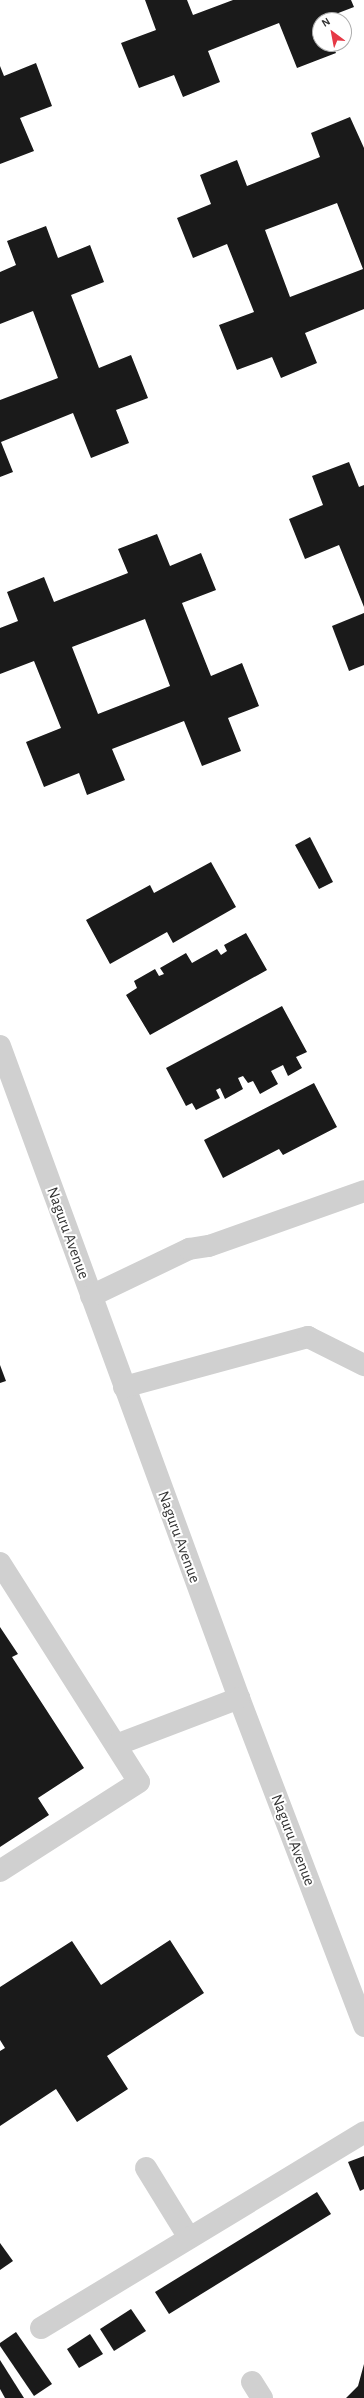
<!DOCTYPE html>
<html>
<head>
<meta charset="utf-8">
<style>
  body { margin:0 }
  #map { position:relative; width:364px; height:2398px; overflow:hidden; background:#fff; font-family:"Alegreya Sans",sans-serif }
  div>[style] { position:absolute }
  .building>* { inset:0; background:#1a1a1a }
  .minor>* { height:22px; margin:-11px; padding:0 11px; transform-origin:11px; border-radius:11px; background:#d0d0d0 }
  span { translate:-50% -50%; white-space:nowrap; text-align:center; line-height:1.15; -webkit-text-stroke:4px #fff; paint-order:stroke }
  .street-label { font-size:16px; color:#333 }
  .north { position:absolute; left:312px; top:12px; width:40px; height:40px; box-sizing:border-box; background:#fff; border:1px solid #adadad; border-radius:50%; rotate:328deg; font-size:11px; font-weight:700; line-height:16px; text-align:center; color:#333 }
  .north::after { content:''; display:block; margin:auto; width:14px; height:18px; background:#e63946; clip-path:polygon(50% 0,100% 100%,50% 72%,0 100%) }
</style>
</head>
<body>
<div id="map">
  <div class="building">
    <i style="clip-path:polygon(145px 0,187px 0,193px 15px,233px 0,351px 0,354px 7px,320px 20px,320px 44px,332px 44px,336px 53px,297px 68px,279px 23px,208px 51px,220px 82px,183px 97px,174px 75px,139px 88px,121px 43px,156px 30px)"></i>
    <i style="clip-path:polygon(36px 63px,52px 106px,20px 118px,34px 151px,0 164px,0 66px,4px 76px)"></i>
    <i style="clip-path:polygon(evenodd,350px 117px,364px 148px,364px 309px,305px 333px,317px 363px,281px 378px,272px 357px,237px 370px,219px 325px,254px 312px,227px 244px,193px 258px,177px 218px,211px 204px,200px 175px,237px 160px,247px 186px,320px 157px,311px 133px,350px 117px,337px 203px,363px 269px,290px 297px,265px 230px,337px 203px)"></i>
    <i style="clip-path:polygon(46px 226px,58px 258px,90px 245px,104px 282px,71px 295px,99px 368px,131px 355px,148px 398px,116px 410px,129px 443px,91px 458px,73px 413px,1px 442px,13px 472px,0 477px,0 400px,58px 378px,33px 311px,0 324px,0 272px,16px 265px,7px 241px)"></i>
    <i style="clip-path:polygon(349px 462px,359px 487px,364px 485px,364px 607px,339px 545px,305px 559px,289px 519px,323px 505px,312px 476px)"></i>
    <i style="clip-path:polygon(evenodd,157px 534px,170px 566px,201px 553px,216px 590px,182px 603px,211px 676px,242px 663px,259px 706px,228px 718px,241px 751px,202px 766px,184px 721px,112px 749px,125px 780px,87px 795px,79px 773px,44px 787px,26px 742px,61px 728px,34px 661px,0 674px,0 628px,18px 621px,7px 592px,44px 577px,54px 602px,128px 573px,118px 549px,157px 534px,145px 619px,170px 686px,98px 714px,72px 647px,145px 619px)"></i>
    <i style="clip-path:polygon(364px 613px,364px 665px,349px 671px,332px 626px)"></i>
    <i style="clip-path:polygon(310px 837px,333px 882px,319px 889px,295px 845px)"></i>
    <i style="clip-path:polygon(211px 862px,236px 907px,173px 943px,167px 932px,110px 964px,86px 920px,150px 885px,154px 893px)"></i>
    <i style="clip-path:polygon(246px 933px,267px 970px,150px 1035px,126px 995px,137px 988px,134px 981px,155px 969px,159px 976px,164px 974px,160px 968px,186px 953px,192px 963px,217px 949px,221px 955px,227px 951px,224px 945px)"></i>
    <i style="clip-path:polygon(282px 1006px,307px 1052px,296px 1057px,302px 1068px,288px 1076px,283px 1065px,271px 1071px,278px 1084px,260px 1094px,253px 1081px,248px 1083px,243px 1076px,238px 1078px,243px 1089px,225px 1099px,220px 1088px,216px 1090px,220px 1098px,196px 1110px,192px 1103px,186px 1106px,166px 1068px)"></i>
    <i style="clip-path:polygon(314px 1083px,337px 1127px,283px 1155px,279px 1149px,223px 1178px,204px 1140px)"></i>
    <i style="clip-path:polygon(0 1365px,6px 1381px,0 1383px)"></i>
    <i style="clip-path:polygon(0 1627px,18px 1654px,12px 1657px,84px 1768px,38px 1798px,49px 1815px,0 1847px)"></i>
    <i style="clip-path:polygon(170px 1940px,204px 1993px,107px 2056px,128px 2089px,77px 2122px,56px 2089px,0 2126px,0 2051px,5px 2048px,0 2040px,0 1987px,72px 1941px,101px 1985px)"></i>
    <i style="clip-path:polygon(364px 2156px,364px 2189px,360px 2191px,348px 2162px)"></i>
    <i style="clip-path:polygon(317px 2192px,331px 2214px,169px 2314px,155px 2292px)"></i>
    <i style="clip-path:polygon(0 2243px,13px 2261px,0 2270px)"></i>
    <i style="clip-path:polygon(131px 2309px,146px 2331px,114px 2351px,100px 2329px)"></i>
    <i style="clip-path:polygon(16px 2332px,52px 2384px,34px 2396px,0 2346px,0 2343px)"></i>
    <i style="clip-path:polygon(90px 2334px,103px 2354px,79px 2368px,67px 2349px)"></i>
    <i style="clip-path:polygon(0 2360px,24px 2398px,5px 2398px,0 2389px)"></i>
    <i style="clip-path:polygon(364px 2364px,364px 2398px,346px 2398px,358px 2386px)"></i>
  </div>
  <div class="minor">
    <i style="left:0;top:1046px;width:694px;rotate:69.87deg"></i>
    <i style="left:239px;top:1698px;width:351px;rotate:69.1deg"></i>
    <i style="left:91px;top:1296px;width:109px;rotate:-25.6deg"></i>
    <i style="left:189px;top:1249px;width:20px;rotate:-9deg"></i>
    <i style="left:209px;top:1246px;width:164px;rotate:-19.5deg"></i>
    <i style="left:124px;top:1387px;width:191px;rotate:-15.2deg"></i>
    <i style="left:308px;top:1337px;width:63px;rotate:26.6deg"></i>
    <i style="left:0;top:1563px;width:259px;rotate:57.6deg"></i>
    <i style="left:139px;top:1782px;width:165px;rotate:147.4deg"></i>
    <i style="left:116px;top:1745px;width:132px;rotate:-20.9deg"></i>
    <i style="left:146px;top:2168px;width:82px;rotate:58.4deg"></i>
    <i style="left:41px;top:2328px;width:378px;rotate:-31.2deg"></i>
    <i style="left:252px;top:2382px;width:19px;rotate:58deg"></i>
  </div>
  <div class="street-label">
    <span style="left:68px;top:1233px;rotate:70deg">Naguru Avenue</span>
    <span style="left:179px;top:1537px;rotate:70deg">Naguru Avenue</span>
    <span style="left:293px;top:1840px;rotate:69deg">Naguru Avenue</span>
  </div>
  <div class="north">N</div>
</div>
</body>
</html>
